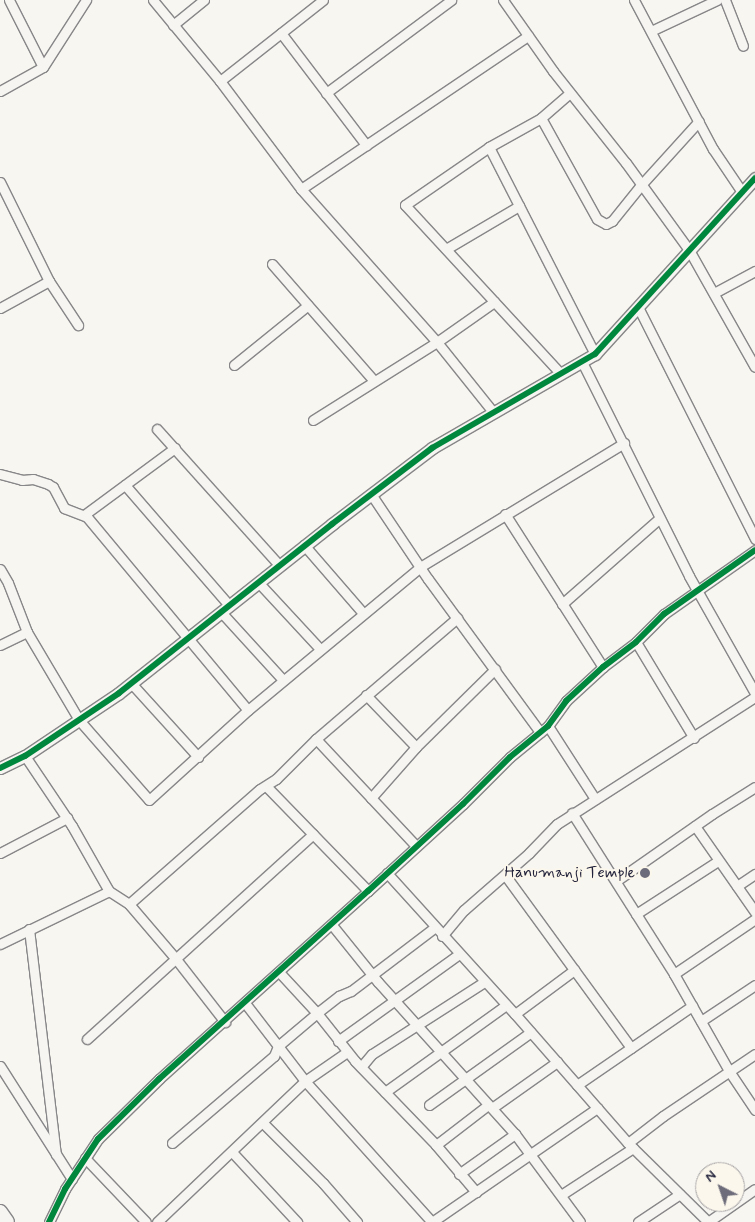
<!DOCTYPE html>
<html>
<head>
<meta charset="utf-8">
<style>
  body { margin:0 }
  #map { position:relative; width:755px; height:1222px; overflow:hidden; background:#f8f6f0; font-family:Mynerve,sans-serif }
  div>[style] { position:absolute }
  .roads { filter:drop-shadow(1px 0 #878688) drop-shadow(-1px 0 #878688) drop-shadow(0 1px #878688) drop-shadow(0 -1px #878688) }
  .minor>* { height:9px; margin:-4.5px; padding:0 4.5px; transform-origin:4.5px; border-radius:4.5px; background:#f6f5f1 }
  .tertiary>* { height:11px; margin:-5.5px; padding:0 5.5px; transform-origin:5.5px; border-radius:5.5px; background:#f6f5f1 }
  .primary>* { height:14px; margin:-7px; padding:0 7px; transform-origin:7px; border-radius:7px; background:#f6f5f1 }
  .cycleway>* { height:6px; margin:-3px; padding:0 3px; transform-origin:3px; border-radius:3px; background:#00873e }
  .dots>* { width:14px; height:14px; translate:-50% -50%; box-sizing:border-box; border:2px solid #fbf7ec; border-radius:50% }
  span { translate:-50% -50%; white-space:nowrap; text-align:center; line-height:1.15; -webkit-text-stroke:4px #fbf7ec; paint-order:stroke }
  .poi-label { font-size:16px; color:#22223b }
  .right { translate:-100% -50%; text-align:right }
  .north { position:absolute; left:695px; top:1162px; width:50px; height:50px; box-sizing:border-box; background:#fbf7ec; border:1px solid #a4a2a5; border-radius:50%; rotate:319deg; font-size:14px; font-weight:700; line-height:20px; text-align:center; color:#22223b }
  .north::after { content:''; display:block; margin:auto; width:18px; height:22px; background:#6d6c7a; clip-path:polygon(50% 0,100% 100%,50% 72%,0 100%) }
</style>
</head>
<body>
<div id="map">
  <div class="roads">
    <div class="minor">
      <i style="left:9px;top:0;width:75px;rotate:63.1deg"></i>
      <i style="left:153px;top:0;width:105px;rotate:50.4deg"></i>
      <i style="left:220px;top:81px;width:135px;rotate:53.1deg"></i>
      <i style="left:301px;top:189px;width:205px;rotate:48.4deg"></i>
      <i style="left:437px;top:342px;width:90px;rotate:51.3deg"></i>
      <i style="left:503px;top:0;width:87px;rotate:54.8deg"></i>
      <i style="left:553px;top:71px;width:117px;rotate:51.6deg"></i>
      <i style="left:626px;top:163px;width:107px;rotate:54.1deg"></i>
      <i style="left:689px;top:250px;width:134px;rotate:60.6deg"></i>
      <i style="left:634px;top:0;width:169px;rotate:62.1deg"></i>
      <i style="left:713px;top:149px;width:52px;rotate:56deg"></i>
      <i style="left:725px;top:0;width:49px;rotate:68.6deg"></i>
      <i style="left:173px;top:25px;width:40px;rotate:-39deg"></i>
      <i style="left:651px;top:31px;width:73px;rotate:-25.2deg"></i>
      <i style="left:281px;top:33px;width:141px;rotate:52.8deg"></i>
      <i style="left:220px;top:81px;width:131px;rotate:-38.2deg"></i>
      <i style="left:0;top:91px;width:49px;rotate:-29.2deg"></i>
      <i style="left:43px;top:67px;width:80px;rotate:-57.3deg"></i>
      <i style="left:326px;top:93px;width:156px;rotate:-36.6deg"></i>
      <i style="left:541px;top:118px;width:115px;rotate:61deg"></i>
      <i style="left:597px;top:219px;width:10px;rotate:29deg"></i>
      <i style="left:606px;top:224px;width:7px;rotate:-27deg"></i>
      <i style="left:612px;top:221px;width:46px;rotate:-51.1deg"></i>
      <i style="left:641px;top:185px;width:86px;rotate:-47.8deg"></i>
      <i style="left:489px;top:147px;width:233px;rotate:62.9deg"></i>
      <i style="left:0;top:182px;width:110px;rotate:63.7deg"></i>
      <i style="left:49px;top:281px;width:53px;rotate:56.6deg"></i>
      <i style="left:301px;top:189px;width:274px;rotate:-34deg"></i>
      <i style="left:446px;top:249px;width:85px;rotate:-30.5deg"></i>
      <i style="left:272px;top:264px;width:155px;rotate:48.9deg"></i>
      <i style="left:714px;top:293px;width:47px;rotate:-28.2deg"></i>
      <i style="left:638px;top:307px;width:260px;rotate:63.2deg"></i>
      <i style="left:0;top:308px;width:56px;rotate:-28.9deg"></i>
      <i style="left:582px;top:362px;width:239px;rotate:63.4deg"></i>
      <i style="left:689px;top:576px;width:134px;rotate:60.6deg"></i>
      <i style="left:234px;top:365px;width:95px;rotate:-39deg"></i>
      <i style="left:561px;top:374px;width:230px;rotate:-132.7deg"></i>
      <i style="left:405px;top:205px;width:102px;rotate:-34.6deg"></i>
      <i style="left:489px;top:147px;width:60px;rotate:-29.1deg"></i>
      <i style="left:541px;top:118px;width:38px;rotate:-41deg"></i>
      <i style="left:313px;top:420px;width:146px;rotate:-32.2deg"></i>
      <i style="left:437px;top:342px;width:70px;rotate:-35.1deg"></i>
      <i style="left:157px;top:429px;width:183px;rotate:48.1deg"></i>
      <i style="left:0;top:474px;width:23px;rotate:15deg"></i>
      <i style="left:22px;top:480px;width:11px;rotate:-5deg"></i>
      <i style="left:33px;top:479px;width:16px;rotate:18deg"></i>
      <i style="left:48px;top:484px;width:6px;rotate:31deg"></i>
      <i style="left:53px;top:487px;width:24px;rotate:62deg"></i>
      <i style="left:64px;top:508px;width:25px;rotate:21deg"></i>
      <i style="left:87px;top:517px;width:251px;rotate:50.2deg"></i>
      <i style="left:125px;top:485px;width:159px;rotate:49.1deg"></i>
      <i style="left:371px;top:494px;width:102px;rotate:56.2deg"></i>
      <i style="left:428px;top:579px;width:190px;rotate:53.8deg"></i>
      <i style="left:505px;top:514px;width:182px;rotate:57.4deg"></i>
      <i style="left:84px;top:515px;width:113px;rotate:-36.4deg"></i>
      <i style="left:304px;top:545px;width:90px;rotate:49.1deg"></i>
      <i style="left:0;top:569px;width:16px;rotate:60deg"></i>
      <i style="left:8px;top:583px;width:53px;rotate:68.8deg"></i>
      <i style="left:27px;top:632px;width:102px;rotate:59.4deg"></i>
      <i style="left:79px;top:720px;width:106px;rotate:48.8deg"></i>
      <i style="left:149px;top:800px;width:134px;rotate:-42.3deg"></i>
      <i style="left:248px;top:710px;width:224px;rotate:-39.7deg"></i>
      <i style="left:420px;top:567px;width:239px;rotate:-31.3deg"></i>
      <i style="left:258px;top:582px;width:91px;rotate:47.2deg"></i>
      <i style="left:562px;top:604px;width:130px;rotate:-41.3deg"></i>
      <i style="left:221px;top:612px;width:92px;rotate:47.6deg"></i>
      <i style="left:636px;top:642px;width:112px;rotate:58.9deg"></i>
      <i style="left:0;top:645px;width:30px;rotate:-26deg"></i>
      <i style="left:131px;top:683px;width:100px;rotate:47.8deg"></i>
      <i style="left:366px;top:695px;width:72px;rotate:46.1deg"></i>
      <i style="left:548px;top:726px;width:87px;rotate:57.2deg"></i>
      <i style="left:316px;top:739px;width:146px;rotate:46.9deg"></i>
      <i style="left:25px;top:756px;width:84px;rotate:56.1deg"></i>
      <i style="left:72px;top:826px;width:75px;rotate:60.4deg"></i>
      <i style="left:109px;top:891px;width:24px;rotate:33deg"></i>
      <i style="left:129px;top:904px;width:72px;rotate:49.5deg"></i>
      <i style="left:176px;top:959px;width:80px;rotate:52.1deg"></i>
      <i style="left:267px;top:787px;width:145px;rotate:45.8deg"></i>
      <i style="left:371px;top:798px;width:68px;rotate:-48.6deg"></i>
      <i style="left:416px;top:747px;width:111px;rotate:-44.6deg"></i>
      <i style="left:572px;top:813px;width:191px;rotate:57.6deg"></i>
      <i style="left:674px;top:974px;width:112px;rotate:60.4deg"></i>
      <i style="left:729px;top:1071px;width:47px;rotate:56.3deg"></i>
      <i style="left:695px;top:826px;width:105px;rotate:55.1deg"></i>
      <i style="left:0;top:853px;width:76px;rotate:-27.6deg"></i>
      <i style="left:387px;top:873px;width:190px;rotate:47.8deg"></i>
      <i style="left:515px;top:1014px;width:171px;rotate:48.8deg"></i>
      <i style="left:628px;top:1143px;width:112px;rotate:44.6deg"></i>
      <i style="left:505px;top:875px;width:214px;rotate:53.9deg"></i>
      <i style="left:616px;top:881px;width:117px;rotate:-34.9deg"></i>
      <i style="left:712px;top:814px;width:51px;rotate:-32.1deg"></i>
      <i style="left:737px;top:886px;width:22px;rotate:-34deg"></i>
      <i style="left:129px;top:904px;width:174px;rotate:-41.3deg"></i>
      <i style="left:260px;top:789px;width:19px;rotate:-32deg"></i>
      <i style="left:276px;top:779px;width:57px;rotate:-45deg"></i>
      <i style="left:316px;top:739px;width:186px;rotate:-40.6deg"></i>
      <i style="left:636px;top:914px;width:98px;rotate:-32.9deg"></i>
      <i style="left:332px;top:925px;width:73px;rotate:51.1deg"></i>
      <i style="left:378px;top:982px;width:205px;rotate:48deg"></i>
      <i style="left:515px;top:1134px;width:109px;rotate:53.5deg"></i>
      <i style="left:29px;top:929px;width:227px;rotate:83.2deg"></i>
      <i style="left:442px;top:936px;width:34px;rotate:-50deg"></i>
      <i style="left:464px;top:910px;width:86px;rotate:-41.2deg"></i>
      <i style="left:529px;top:853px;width:40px;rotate:-46deg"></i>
      <i style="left:557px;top:824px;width:235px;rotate:-32.7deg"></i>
      <i style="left:0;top:944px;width:121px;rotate:-25.9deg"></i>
      <i style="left:279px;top:972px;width:56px;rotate:47.2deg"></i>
      <i style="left:317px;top:1013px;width:61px;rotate:51.6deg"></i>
      <i style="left:355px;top:1061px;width:117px;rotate:46deg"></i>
      <i style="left:436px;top:1145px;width:62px;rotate:49.6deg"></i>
      <i style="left:674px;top:974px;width:98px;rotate:-34.2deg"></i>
      <i style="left:245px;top:1003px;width:98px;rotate:52.4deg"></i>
      <i style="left:305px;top:1081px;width:190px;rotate:48deg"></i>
      <i style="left:515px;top:1014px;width:74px;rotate:-36.7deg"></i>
      <i style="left:701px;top:1021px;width:65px;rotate:-33.7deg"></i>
      <i style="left:87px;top:1039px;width:305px;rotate:-42.2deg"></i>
      <i style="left:338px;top:1041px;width:149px;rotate:-35.7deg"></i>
      <i style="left:0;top:1066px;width:134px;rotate:57.5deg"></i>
      <i style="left:361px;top:1067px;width:17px;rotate:-50deg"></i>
      <i style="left:372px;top:1054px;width:133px;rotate:-32.7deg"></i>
      <i style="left:577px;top:1085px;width:140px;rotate:-34.5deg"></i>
      <i style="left:385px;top:1092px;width:149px;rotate:-35.7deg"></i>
      <i style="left:429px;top:1105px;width:125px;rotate:-35.6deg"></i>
      <i style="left:492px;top:1108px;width:80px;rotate:-35.3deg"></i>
      <i style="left:263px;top:1123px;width:85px;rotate:45deg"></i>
      <i style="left:323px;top:1183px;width:52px;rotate:48.9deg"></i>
      <i style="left:172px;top:1143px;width:134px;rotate:-40.5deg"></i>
      <i style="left:274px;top:1056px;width:11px;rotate:-68deg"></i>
      <i style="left:278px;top:1046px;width:51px;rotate:-40.2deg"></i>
      <i style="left:317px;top:1013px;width:28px;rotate:-38deg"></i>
      <i style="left:339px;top:996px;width:13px;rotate:-23deg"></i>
      <i style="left:351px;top:991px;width:104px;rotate:-37.2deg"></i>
      <i style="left:628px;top:1143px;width:44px;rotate:-37.6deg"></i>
      <i style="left:663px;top:1116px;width:111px;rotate:-34deg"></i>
      <i style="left:436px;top:1145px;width:66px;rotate:-37.6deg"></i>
      <i style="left:232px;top:1152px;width:96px;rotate:47.1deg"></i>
      <i style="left:85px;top:1158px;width:88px;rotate:46.4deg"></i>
      <i style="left:459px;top:1174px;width:69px;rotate:-35.5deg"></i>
      <i style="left:561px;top:1195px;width:86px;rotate:-33.1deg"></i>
      <i style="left:49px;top:1222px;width:37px;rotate:-64deg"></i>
      <i style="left:65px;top:1189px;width:60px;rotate:-56.6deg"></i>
      <i style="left:98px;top:1139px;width:86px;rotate:-44.5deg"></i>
      <i style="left:159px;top:1079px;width:281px;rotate:-42deg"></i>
      <i style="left:368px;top:891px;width:129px;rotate:-42.5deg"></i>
      <i style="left:463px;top:804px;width:66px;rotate:-45deg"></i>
      <i style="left:510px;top:757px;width:49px;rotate:-39.2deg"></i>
      <i style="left:548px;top:726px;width:31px;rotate:-54deg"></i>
      <i style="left:566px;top:701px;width:50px;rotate:-42.6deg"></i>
      <i style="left:603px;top:667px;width:41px;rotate:-37.1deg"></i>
      <i style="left:636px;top:642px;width:40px;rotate:-45deg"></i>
      <i style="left:664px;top:614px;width:111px;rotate:-35.1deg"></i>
      <i style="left:157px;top:1222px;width:204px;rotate:-43.6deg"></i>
      <i style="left:305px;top:1081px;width:51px;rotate:-34.6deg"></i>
      <i style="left:432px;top:1222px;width:201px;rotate:-34.6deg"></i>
      <i style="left:638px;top:1222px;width:50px;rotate:-33.7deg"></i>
      <i style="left:708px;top:1222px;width:57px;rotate:-35.1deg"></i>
    </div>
    <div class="tertiary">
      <i style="left:0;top:768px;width:28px;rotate:-26deg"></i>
      <i style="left:25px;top:756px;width:113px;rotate:-33.8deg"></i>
      <i style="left:119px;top:693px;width:272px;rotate:-38.4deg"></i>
      <i style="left:332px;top:524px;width:126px;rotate:-37.2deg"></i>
      <i style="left:432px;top:448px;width:188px;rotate:-30deg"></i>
      <i style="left:595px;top:354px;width:238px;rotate:-47.7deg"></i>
    </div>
    <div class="primary">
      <i style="left:0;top:1212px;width:12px;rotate:55deg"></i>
    </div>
  </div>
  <div class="cycleway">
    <i style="left:0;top:768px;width:28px;rotate:-26deg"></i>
    <i style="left:25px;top:756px;width:113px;rotate:-33.8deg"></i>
    <i style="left:119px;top:693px;width:272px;rotate:-38.4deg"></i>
    <i style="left:332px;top:524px;width:126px;rotate:-37.2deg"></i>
    <i style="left:432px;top:448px;width:188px;rotate:-30deg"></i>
    <i style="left:595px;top:354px;width:238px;rotate:-47.7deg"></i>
    <i style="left:49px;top:1222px;width:37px;rotate:-64deg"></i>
    <i style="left:65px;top:1189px;width:60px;rotate:-56.6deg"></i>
    <i style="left:98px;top:1139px;width:86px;rotate:-44.5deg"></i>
    <i style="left:159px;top:1079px;width:281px;rotate:-42deg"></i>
    <i style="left:368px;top:891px;width:129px;rotate:-42.5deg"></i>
    <i style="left:463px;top:804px;width:66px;rotate:-45deg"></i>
    <i style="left:510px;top:757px;width:49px;rotate:-39.2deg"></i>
    <i style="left:548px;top:726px;width:31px;rotate:-54deg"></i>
    <i style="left:566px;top:701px;width:50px;rotate:-42.6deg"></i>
    <i style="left:603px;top:667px;width:41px;rotate:-37.1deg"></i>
    <i style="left:636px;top:642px;width:40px;rotate:-45deg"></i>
    <i style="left:664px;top:614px;width:111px;rotate:-35.1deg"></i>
  </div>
  <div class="dots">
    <i style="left:645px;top:873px;background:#6d6c7a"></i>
  </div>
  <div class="poi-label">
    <span class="right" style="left:635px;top:873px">Hanumanji Temple</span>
  </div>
  <div class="north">N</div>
</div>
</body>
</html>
